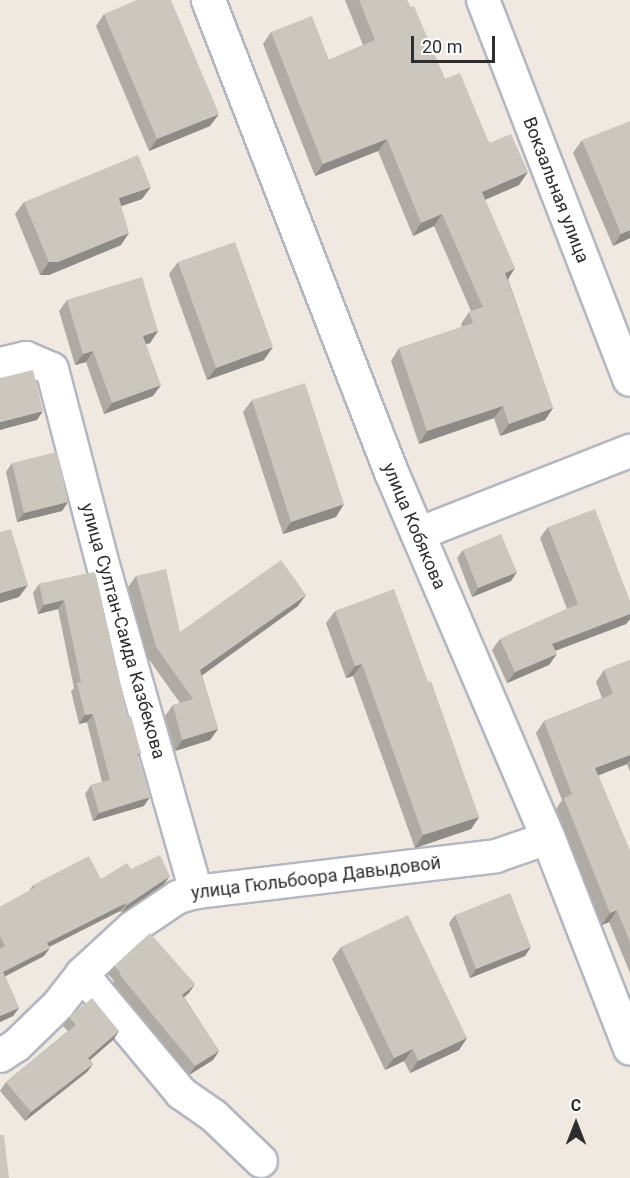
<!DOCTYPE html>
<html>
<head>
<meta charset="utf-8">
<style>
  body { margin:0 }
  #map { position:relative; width:630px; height:1178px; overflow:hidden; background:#efe9e1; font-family:Roboto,sans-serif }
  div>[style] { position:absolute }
  .roads { filter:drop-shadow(2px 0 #b4b7c1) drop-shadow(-2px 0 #b4b7c1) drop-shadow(0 2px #b4b7c1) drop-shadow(0 -2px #b4b7c1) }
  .street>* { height:32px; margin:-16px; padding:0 16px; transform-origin:16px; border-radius:16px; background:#fff }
  .secondary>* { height:33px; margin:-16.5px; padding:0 16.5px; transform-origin:16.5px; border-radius:16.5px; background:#fff }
  .wall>* { inset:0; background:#afaba4 }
  .shaded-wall>* { inset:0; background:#8e8b86 }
  .building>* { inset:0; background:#cbc7bf }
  span { translate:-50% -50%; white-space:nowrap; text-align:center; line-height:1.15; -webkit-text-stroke:4.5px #fff; paint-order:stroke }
  .street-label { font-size:18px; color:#2e2e2e }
  .north { position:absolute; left:546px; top:1094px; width:60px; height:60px; -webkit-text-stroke:4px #fff; paint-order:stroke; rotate:0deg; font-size:16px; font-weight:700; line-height:24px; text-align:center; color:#2e2e2e }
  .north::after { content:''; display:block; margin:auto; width:21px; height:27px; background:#2e2e2e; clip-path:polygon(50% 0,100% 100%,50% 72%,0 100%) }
  .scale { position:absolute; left:411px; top:36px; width:84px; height:27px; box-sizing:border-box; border:3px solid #2e2e2e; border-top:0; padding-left:8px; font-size:18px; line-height:21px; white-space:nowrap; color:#2e2e2e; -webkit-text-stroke:4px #fff; paint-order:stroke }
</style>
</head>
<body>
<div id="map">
  <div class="roads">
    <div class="street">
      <i style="left:483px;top:0;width:407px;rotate:68.9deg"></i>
      <i style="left:0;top:364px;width:27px;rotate:-13deg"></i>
      <i style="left:26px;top:358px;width:28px;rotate:23deg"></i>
      <i style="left:52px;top:369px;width:210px;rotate:75.4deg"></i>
      <i style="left:105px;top:572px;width:333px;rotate:74.1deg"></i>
      <i style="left:418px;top:534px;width:228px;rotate:-21.4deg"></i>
      <i style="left:82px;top:974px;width:155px;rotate:50.2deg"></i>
      <i style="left:181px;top:1093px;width:40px;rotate:34.9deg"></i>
      <i style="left:214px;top:1116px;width:65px;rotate:43.8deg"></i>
      <i style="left:0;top:1056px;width:20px;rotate:-33deg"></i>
      <i style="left:17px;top:1045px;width:57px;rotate:-44.3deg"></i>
      <i style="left:58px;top:1005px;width:39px;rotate:-52deg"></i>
      <i style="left:82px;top:974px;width:68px;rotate:-42.6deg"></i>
      <i style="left:132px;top:928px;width:55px;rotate:-34deg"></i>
      <i style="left:178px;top:897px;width:19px;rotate:-16deg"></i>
      <i style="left:196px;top:892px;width:302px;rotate:-6.8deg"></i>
      <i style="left:496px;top:856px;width:55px;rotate:-19.1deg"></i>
    </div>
    <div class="secondary">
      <i style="left:208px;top:0;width:506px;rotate:68.81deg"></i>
      <i style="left:391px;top:472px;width:398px;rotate:66.8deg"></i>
      <i style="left:548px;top:838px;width:225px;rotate:68.7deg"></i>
    </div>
  </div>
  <div class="wall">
    <i style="clip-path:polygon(345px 0,407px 0,445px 79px,519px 185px,485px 200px,508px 279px,553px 408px,545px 420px,500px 436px,494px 418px,419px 444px,391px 361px,399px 348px,462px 327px,461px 324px,469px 312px,471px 311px,434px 226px,413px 236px,378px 151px,315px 176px,263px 44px,271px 32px,329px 60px,363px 45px)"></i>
    <i style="clip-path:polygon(104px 14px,210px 126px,149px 151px,96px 26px)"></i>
    <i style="clip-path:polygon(582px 140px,630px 238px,613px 246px,573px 153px)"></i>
    <i style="clip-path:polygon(142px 199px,121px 206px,121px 245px,49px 275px,40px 275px,15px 214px,24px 202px)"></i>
    <i style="clip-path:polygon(178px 262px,264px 360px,207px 380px,169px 274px)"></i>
    <i style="clip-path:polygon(67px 300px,158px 331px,150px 343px,146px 344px,153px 396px,104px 414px,86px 362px,75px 365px,59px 311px)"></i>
    <i style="clip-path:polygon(252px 400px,336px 517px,283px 534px,243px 412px)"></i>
    <i style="clip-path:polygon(12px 463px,68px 502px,62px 511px,17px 522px,6px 472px)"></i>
    <i style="clip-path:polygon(548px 527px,630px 601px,630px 619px,626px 624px,555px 651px,549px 665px,507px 683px,492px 650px,500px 639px,567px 609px,540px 538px)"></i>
    <i style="clip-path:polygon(463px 550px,511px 581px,472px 597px,457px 558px)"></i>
    <i style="clip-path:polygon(95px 572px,128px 717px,141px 753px,138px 757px,144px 806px,93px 821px,85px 794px,91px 785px,102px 782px,87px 722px,79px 724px,71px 691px,74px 688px,58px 609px,38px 614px,33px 593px,39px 584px)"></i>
    <i style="clip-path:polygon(136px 576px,180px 632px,298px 606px,202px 675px,218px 729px,210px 740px,175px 751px,165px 716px,173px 705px,180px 703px,148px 658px,128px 587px)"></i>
    <i style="clip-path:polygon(335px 611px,428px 682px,479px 817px,471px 829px,415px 848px,353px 676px,346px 678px,326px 623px)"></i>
    <i style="clip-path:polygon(630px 660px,630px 772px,627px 764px,598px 775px,630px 851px,630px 973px,609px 922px,602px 925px,556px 809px,562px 800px,536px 733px,544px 721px,602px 698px,596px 682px,604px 670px)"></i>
    <i style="clip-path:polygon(131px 869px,164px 884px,122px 913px,120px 911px,49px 947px,44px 956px,5px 976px,19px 1008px,13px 1016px,0 1022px,0 907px,29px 891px,33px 885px,101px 879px)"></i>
    <i style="clip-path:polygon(455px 915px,525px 956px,470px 978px,449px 923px)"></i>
    <i style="clip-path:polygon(341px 947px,467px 1038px,459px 1050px,410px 1073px,404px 1061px,385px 1070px,332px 959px)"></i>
    <i style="clip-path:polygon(114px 966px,189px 993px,184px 997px,219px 1051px,213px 1060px,189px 1075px,113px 983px,114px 981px,108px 974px)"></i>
    <i style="clip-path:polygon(69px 1017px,119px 1031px,113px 1040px,90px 1060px,93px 1064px,87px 1072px,25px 1121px,0 1091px,6px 1082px,68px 1031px,63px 1026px)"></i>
  </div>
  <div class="shaded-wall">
    <i style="clip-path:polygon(219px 114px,210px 126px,149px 151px,157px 139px)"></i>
    <i style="clip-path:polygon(387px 139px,378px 151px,315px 176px,323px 164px)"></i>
    <i style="clip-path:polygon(528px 172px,519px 185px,473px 205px,482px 192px)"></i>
    <i style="clip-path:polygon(151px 187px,142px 199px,110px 210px,119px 198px)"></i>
    <i style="clip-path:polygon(442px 214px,434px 226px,413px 236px,421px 223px)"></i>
    <i style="clip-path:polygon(630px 230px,630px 238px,613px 246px,621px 234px)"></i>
    <i style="clip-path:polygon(129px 233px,121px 245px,49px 275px,40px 275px,49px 262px)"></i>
    <i style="clip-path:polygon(515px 268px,507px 281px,505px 273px)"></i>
    <i style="clip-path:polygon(158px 331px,150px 343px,136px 347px,143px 336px)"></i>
    <i style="clip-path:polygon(273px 347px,264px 360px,207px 380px,216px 368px)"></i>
    <i style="clip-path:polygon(93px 351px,86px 362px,75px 365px,83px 354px)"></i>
    <i style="clip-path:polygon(161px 385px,153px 396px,104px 414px,112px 403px)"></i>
    <i style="clip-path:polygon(503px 406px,494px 418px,419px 444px,427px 431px)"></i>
    <i style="clip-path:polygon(553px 408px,545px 420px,500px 436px,509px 424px)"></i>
    <i style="clip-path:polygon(43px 411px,37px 420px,0 430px,0 422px)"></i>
    <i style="clip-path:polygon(68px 502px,62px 511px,17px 522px,24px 513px)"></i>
    <i style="clip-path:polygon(344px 504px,336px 517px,283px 534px,291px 522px)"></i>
    <i style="clip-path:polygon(517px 572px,511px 581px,472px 597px,478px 588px)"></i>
    <i style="clip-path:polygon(28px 585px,19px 597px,0 603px,0 593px)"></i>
    <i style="clip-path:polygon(306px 595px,298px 606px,193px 682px,200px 670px)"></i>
    <i style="clip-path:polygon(64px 600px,58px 609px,38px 614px,44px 605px)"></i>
    <i style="clip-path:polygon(630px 614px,630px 619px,626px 624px,544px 655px,552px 644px)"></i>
    <i style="clip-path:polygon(557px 654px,549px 665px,507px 683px,515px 672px)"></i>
    <i style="clip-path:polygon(362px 664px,353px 676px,346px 678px,355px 666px)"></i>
    <i style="clip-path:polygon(93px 714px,87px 722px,79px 724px,85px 715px)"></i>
    <i style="clip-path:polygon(218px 729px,210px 740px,175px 751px,182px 740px)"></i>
    <i style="clip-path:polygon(630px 755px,630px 760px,627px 764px,587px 780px,595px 768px)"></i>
    <i style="clip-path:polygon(150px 797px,144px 806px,93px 821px,99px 813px)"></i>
    <i style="clip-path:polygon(479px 817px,471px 829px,415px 848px,423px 835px)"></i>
    <i style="clip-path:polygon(170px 876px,164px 884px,122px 913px,127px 905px)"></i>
    <i style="clip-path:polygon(126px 903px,120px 911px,41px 951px,47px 943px)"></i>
    <i style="clip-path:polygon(617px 910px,609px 922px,602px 925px,610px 913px)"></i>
    <i style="clip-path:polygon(531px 947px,525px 956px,470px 978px,476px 969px)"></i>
    <i style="clip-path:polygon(50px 948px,44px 956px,0 979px,3px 972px)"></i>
    <i style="clip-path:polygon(195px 984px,189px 993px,176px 1004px,182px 995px)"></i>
    <i style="clip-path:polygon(19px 1008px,13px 1016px,0 1022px,0 1016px)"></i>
    <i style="clip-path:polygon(119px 1031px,113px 1040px,82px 1067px,88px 1058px)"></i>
    <i style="clip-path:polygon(467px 1038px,459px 1050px,410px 1073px,418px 1061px)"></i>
    <i style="clip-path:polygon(413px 1049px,404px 1061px,385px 1070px,394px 1058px)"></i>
    <i style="clip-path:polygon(219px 1051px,213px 1060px,189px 1075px,195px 1066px)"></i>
    <i style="clip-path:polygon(93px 1064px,87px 1072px,25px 1121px,31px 1112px)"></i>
  </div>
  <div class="building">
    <i style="clip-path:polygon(137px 0,171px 0,219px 114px,157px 139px,104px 14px)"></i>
    <i style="clip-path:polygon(359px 0,407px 0,410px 7px,414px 6px,445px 79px,460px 73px,489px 143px,511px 134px,528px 172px,482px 192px,515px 268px,505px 273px,553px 408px,509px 424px,503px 406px,427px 431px,399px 348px,473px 323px,469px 312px,483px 307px,442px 214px,421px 223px,387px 139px,323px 164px,271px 32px,312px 16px,329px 60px,375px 40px)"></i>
    <i style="clip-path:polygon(630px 121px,630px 230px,621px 234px,582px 140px)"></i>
    <i style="clip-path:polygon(138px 155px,151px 187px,119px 198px,129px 233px,58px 262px,49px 262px,24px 202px)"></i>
    <i style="clip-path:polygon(235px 242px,273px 347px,216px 368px,178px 262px)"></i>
    <i style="clip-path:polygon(142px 277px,158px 331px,143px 336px,161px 385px,112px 403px,93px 351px,83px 354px,67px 300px)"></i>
    <i style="clip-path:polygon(33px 370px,43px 411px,0 422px,0 378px)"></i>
    <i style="clip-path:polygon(305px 383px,344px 504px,291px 522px,252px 400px)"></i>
    <i style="clip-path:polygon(57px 452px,68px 502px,24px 513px,12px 463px)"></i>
    <i style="clip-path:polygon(595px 509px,630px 601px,630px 614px,552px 644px,557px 654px,515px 672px,500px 639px,578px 604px,548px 527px)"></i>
    <i style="clip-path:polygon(11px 529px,28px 585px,0 593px,0 532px)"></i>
    <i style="clip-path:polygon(501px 534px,517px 572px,478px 588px,463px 550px)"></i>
    <i style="clip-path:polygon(281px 560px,306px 595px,200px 670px,218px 729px,182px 740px,173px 705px,193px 699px,156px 647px,136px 576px,166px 569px,180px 632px)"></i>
    <i style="clip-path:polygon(95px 572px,128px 717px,131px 716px,141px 753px,137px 754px,150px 797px,99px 813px,91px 785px,110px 780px,93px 714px,85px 715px,77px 683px,81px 682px,64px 600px,44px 605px,39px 584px)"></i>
    <i style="clip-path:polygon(394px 589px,428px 682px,431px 681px,479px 817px,423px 835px,362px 664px,355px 666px,335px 611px)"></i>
    <i style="clip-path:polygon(630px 660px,630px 755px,595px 768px,630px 851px,630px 942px,617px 910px,610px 913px,564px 798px,572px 794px,544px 721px,613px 694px,604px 670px)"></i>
    <i style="clip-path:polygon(160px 855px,170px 876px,127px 905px,126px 903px,47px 943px,50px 948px,3px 972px,19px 1008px,0 1016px,0 949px,5px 946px,0 936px,0 907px,34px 888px,33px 885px,89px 856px,101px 879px,127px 863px,131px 869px)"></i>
    <i style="clip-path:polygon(510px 893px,531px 947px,476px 969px,455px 915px)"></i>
    <i style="clip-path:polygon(408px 915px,467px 1038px,418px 1061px,413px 1049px,394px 1058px,341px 947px)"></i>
    <i style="clip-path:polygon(150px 933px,195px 984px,182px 995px,219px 1051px,195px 1066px,119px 974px,121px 973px,114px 966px)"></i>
    <i style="clip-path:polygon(92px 998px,119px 1031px,88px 1058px,93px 1064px,31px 1112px,6px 1082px,76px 1025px,69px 1017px)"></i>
    <i style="clip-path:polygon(0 1135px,4px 1135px,9px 1178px,0 1178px)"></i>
  </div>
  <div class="street-label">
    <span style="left:556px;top:190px;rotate:69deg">Вокзальная улица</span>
    <span style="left:414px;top:526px;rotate:67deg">улица Кобякова</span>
    <span style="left:123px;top:631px;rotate:74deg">улица Султан-Саида Казбекова</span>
    <span style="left:316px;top:878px;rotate:-7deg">улица Гюльбоора Давыдовой</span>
  </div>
  <div class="north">С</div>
  <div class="scale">20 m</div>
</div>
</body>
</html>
